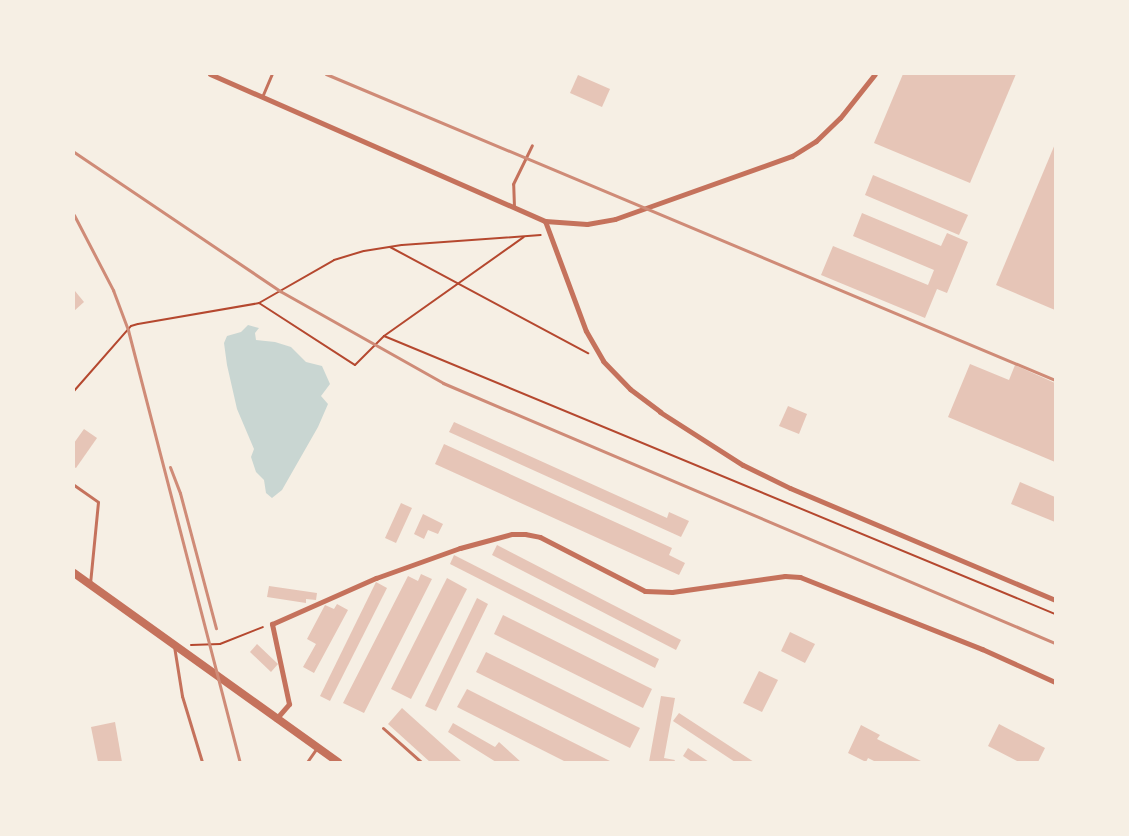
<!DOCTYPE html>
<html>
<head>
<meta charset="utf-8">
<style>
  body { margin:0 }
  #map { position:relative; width:1129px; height:836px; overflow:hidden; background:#f6efe4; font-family:Literata,serif }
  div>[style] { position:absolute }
  .water>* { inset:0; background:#c9d6d2 }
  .building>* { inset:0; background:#e6c5b7 }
  .path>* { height:2px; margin:-1px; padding:0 1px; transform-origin:1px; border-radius:1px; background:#b5482f }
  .service>* { height:3px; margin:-1.5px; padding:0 1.5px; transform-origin:1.5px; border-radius:1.5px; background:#c5725c }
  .minor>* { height:5px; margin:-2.5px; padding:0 2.5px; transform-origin:2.5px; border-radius:2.5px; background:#c5725c }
  .tertiary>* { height:8px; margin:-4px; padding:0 4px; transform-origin:4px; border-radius:4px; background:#c5725c }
  .rail>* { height:3px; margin:-1.5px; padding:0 1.5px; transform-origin:1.5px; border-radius:1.5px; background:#cf8b77 }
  span { translate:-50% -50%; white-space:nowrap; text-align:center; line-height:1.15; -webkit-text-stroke:5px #f6efe4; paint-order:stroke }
  .frame { position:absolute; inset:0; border:75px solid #f6efe4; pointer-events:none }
</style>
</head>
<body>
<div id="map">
  <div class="water">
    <i style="clip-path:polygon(248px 325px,259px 328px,255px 333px,256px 340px,275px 342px,291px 347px,306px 362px,322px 366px,330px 384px,321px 396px,328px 404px,318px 427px,282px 490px,272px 498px,266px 493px,264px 480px,256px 472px,251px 457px,254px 449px,237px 409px,227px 365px,224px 343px,227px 336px,241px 332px)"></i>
  </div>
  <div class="building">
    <i style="clip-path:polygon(903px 74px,1016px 74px,970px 183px,874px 143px)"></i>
    <i style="clip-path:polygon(578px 75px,610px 89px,602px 107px,570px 93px)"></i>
    <i style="clip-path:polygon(1055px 144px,1055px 310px,996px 285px)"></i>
    <i style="clip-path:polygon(873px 175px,968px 215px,959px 235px,865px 195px)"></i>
    <i style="clip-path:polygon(862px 213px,941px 246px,947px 233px,968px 242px,947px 293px,937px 289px,925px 318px,821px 275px,833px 246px,928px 285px,934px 270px,853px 236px)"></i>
    <i style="clip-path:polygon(75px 291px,84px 302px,74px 311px,74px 293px)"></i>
    <i style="clip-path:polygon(970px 364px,1009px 380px,1015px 365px,1055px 383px,1055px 462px,948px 417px)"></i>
    <i style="clip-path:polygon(788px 406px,807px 414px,799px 434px,779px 426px)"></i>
    <i style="clip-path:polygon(454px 422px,667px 518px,669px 512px,689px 521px,681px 537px,449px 432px)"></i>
    <i style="clip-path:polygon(84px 429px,97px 438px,76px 468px,74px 467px,74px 443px)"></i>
    <i style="clip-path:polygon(444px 444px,672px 548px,669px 555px,685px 563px,679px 575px,435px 464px)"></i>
    <i style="clip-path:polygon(1020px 482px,1055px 497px,1055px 522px,1011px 504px)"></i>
    <i style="clip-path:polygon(401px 503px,412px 508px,396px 543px,385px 538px)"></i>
    <i style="clip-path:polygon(423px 514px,443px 524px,438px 534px,428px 530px,424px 539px,414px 534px)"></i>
    <i style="clip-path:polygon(497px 545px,681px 640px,676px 650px,492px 555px)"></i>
    <i style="clip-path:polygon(454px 555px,659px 659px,655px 668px,450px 564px)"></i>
    <i style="clip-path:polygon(421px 574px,432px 579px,364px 713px,343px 703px,408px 576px,418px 581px)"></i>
    <i style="clip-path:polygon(447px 578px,467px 589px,411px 699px,391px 689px)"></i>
    <i style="clip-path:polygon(376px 582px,387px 588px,330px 701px,320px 696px)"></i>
    <i style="clip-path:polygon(269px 586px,317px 593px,316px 600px,306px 599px,306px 603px,267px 597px)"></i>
    <i style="clip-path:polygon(477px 598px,488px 604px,436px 711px,425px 706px)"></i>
    <i style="clip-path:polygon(337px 604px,348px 610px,314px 673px,303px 667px,316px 644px,307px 639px,325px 605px,334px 609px)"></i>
    <i style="clip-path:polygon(503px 615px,652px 689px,643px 708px,494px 634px)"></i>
    <i style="clip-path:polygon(790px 632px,815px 644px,805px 663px,781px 651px)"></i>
    <i style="clip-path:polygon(257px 644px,278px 664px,271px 672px,250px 652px)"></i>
    <i style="clip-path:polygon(486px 652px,640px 728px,630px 748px,476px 672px)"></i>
    <i style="clip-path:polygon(759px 671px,778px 680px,762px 712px,743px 703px)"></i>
    <i style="clip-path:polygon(467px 689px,612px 762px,566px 762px,457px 707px)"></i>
    <i style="clip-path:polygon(661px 696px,675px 698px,664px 758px,675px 760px,674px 762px,649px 762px)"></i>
    <i style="clip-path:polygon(402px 708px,462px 762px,430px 762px,388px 724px)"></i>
    <i style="clip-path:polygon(679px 713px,754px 762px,735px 762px,673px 721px)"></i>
    <i style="clip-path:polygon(115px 722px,122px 762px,98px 762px,91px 727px)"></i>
    <i style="clip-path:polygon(453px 723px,495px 747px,499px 742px,521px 762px,496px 762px,448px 732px)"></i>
    <i style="clip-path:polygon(999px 724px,1045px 748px,1038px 762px,1019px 762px,988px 746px)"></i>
    <i style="clip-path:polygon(861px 725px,880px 735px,877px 739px,923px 762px,876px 762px,868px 758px,866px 762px,848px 753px)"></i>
    <i style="clip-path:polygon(688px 748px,709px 762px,692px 762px,683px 756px)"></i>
  </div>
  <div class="path">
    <i style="left:390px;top:247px;width:225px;rotate:28.2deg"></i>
    <i style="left:259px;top:303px;width:114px;rotate:32.9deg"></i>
    <i style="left:355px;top:365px;width:41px;rotate:-45deg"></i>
    <i style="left:384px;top:336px;width:171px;rotate:-35.3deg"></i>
    <i style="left:384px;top:336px;width:726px;rotate:22.5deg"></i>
    <i style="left:74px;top:391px;width:86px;rotate:-48.8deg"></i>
    <i style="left:131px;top:326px;width:7px;rotate:-16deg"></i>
    <i style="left:138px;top:324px;width:123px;rotate:-9.8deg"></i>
    <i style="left:259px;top:303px;width:86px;rotate:-29.8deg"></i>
    <i style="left:334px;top:260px;width:31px;rotate:-17deg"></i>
    <i style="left:364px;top:251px;width:38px;rotate:-9deg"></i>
    <i style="left:402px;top:245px;width:139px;rotate:-4.1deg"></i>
    <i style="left:191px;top:645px;width:29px;rotate:-2deg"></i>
    <i style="left:220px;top:644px;width:46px;rotate:-21.6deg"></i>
  </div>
  <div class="service">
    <i style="left:262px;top:97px;width:25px;rotate:-67deg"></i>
    <i style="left:514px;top:207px;width:23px;rotate:-92deg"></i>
    <i style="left:513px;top:184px;width:43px;rotate:-64deg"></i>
    <i style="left:74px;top:485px;width:29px;rotate:35deg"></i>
    <i style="left:98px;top:502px;width:82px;rotate:95.6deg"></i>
    <i style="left:174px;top:646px;width:51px;rotate:80.9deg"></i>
    <i style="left:182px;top:696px;width:69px;rotate:73.1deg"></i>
    <i style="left:383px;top:728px;width:51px;rotate:41.8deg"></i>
    <i style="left:307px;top:762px;width:16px;rotate:-55deg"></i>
  </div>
  <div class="minor">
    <i style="left:210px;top:74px;width:366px;rotate:23.7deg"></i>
    <i style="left:545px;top:221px;width:42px;rotate:4.1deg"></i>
    <i style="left:587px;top:224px;width:28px;rotate:-10deg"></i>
    <i style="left:615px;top:219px;width:188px;rotate:-19.6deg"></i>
    <i style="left:792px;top:156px;width:28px;rotate:-32deg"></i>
    <i style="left:816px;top:141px;width:33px;rotate:-44deg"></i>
    <i style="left:840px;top:118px;width:56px;rotate:-51.5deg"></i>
    <i style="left:545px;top:221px;width:117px;rotate:69.6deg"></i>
    <i style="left:586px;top:331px;width:34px;rotate:60deg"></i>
    <i style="left:603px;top:361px;width:39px;rotate:46deg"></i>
    <i style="left:630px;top:389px;width:38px;rotate:37deg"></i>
    <i style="left:660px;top:412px;width:98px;rotate:32.6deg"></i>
    <i style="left:743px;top:465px;width:52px;rotate:26.1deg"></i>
    <i style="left:790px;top:488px;width:288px;rotate:22.9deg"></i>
    <i style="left:276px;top:719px;width:20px;rotate:-49deg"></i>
    <i style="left:289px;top:704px;width:82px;rotate:-102deg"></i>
    <i style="left:272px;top:624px;width:114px;rotate:-23.9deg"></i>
    <i style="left:376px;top:578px;width:89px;rotate:-19.7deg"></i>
    <i style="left:460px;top:548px;width:54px;rotate:-15.1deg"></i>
    <i style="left:512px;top:534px;width:13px"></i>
    <i style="left:525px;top:534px;width:15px;rotate:11deg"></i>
    <i style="left:540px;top:537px;width:118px;rotate:27.2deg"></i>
    <i style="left:645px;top:591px;width:27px;rotate:2deg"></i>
    <i style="left:672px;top:592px;width:114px;rotate:-8.1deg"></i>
    <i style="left:785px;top:576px;width:15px;rotate:4deg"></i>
    <i style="left:800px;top:577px;width:196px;rotate:21.6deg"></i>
    <i style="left:982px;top:649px;width:80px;rotate:24.3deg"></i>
  </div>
  <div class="tertiary">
    <i style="left:74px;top:573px;width:325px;rotate:35.6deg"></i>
  </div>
  <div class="rail">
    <i style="left:326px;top:74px;width:791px;rotate:22.77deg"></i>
    <i style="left:74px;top:152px;width:249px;rotate:34deg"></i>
    <i style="left:280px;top:291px;width:187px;rotate:29.4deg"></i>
    <i style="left:443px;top:383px;width:665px;rotate:23.02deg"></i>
    <i style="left:74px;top:215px;width:85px;rotate:62.5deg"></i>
    <i style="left:113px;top:290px;width:43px;rotate:69.4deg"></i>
    <i style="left:128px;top:330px;width:446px;rotate:75.5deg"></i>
    <i style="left:170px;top:467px;width:28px;rotate:69deg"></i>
    <i style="left:180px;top:493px;width:140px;rotate:75.1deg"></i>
  </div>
  <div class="frame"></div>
</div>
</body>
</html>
